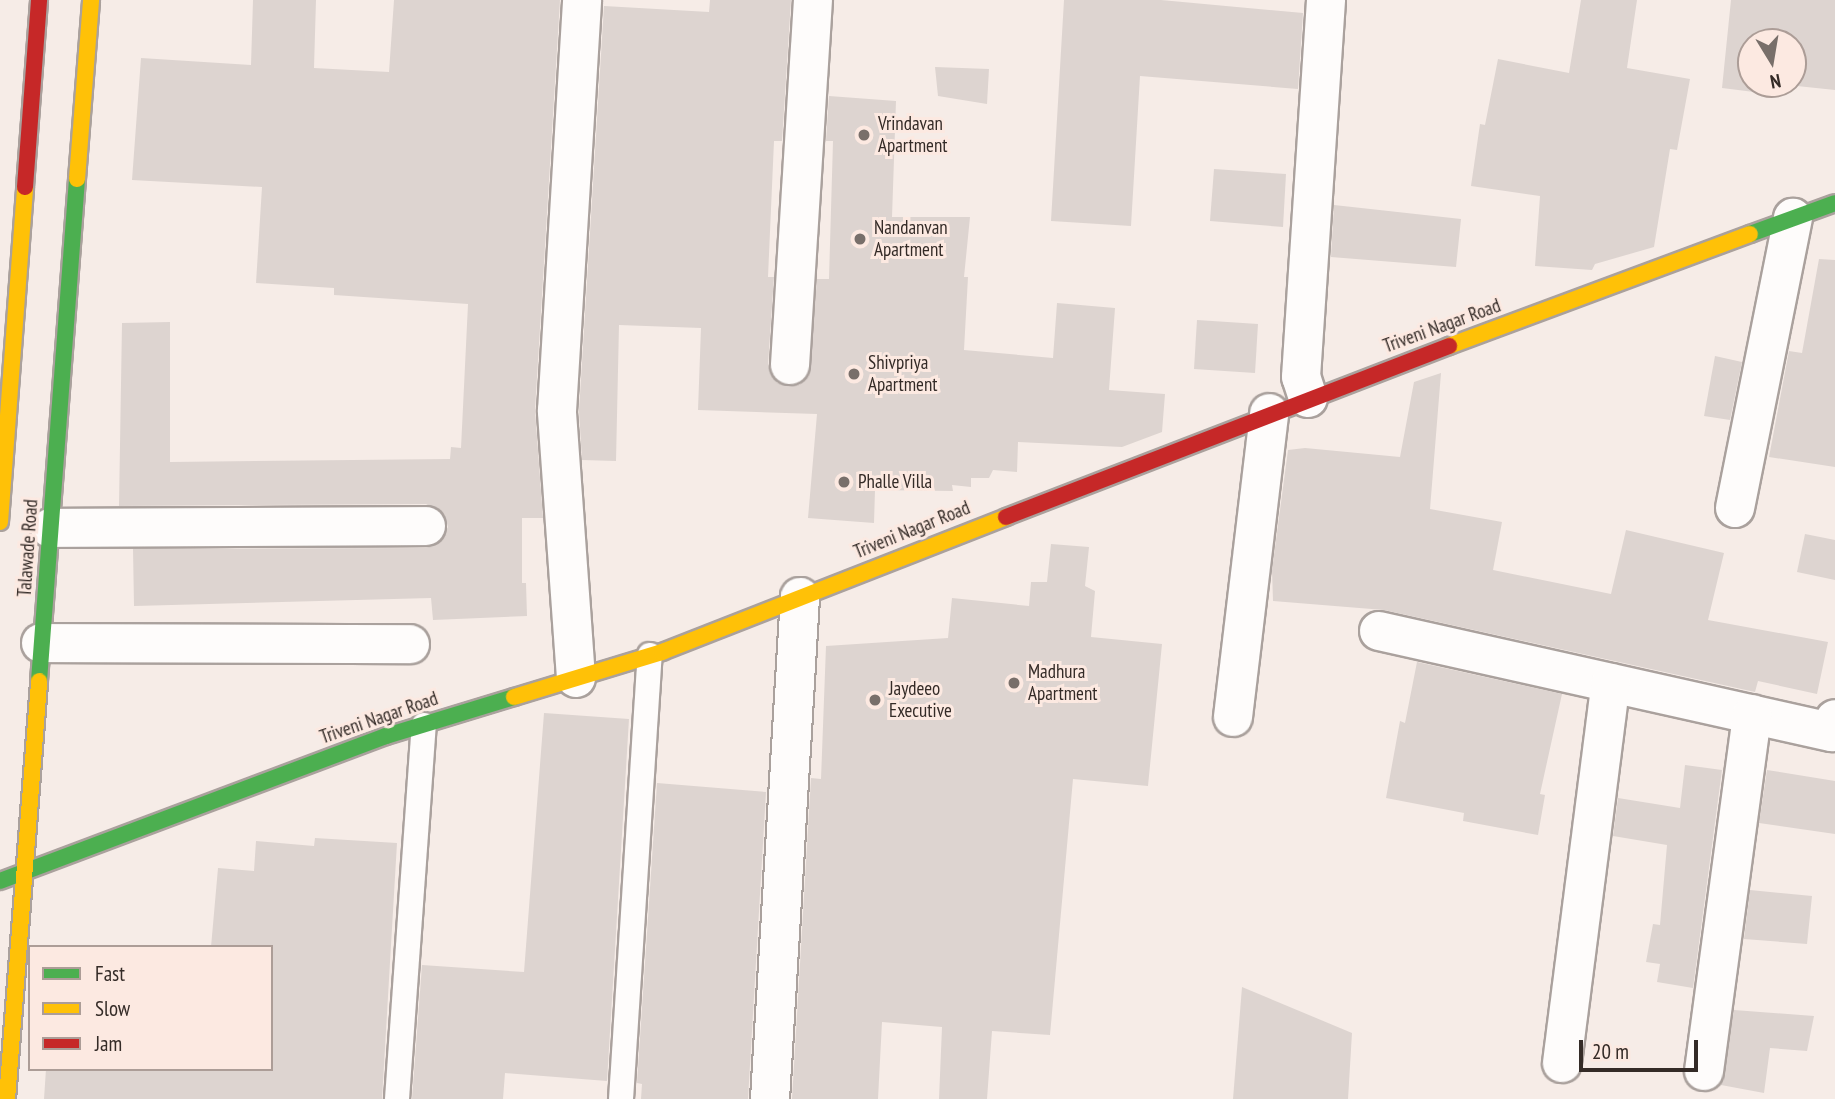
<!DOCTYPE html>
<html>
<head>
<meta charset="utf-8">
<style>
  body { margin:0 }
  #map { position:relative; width:1835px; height:1099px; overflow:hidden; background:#f6ece7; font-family:"PT Sans Narrow",sans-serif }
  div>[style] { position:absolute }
  .building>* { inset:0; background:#ddd4d0 }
  .roads { filter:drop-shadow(2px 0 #aaa19d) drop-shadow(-2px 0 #aaa19d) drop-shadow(0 2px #aaa19d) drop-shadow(0 -2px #aaa19d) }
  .lane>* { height:24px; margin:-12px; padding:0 12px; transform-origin:12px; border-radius:12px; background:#fefcfb }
  .street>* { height:38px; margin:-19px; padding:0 19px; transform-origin:19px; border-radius:19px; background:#fefcfb }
  .fast>* { height:16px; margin:-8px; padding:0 8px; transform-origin:8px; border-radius:8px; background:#4caf50 }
  .slow>* { height:16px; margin:-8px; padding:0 8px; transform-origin:8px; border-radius:8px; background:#ffc107 }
  .jam>* { height:16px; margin:-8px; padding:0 8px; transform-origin:8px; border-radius:8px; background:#c62828 }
  .dots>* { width:19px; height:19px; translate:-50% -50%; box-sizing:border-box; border:4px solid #fce9e1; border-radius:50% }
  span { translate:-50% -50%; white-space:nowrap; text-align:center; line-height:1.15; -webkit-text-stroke:6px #fce9e1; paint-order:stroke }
  .poi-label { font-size:19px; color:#342b27 }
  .left { translate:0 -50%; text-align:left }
  .street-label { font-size:19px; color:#342b27 }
  .legend { position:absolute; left:28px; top:945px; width:245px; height:126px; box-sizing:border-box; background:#fce9e1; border:2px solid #ac9d97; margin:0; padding:9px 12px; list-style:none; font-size:21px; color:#342b27 }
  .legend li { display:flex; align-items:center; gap:14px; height:35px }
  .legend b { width:35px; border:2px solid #ac9d97 }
  .north { position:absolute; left:1737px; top:28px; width:70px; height:70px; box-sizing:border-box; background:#fce9e1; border:2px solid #ac9d97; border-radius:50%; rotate:169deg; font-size:19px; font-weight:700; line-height:28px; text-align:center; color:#342b27 }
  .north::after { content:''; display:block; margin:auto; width:24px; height:32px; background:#786f6a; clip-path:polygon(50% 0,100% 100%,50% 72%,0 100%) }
  .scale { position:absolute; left:1579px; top:1040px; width:119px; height:32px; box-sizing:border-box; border:4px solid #342b27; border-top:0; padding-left:9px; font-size:21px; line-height:24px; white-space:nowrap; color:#342b27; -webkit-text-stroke:5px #fce9e1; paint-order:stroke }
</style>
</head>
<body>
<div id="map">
  <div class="building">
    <i style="clip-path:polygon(253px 0,316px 0,314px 68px,389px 72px,394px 0,560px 0,535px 410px,543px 518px,522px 518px,522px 583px,526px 583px,527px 616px,433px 620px,431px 598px,134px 606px,133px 549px,426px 548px,438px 544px,448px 527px,444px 514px,426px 504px,119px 506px,122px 323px,170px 322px,170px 462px,450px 459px,451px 447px,461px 448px,468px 304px,334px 295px,334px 288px,256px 283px,262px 187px,132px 180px,141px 58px,251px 65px)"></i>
    <i style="clip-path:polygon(710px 0,791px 0,782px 141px,774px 141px,768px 277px,774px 277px,768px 364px,777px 383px,799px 385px,809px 376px,817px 279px,829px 279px,833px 141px,826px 141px,829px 96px,896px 101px,892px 217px,970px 217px,964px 277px,968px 277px,964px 350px,1053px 358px,1057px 303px,1115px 308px,1109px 390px,1165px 394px,1162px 432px,1122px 447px,1018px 442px,1017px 472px,993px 470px,989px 478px,971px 478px,971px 487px,952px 485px,953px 491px,875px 490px,874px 523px,808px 518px,817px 414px,698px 410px,701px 328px,619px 325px,616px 461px,582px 460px,579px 411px,604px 6px,709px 12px)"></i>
    <i style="clip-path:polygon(1064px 0,1161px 0,1303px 13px,1298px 89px,1140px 76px,1131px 226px,1051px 221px)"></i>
    <i style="clip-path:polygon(1581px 0,1637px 0,1627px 68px,1690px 79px,1677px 150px,1670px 149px,1654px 247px,1595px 264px,1592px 270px,1535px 266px,1540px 196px,1471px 186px,1480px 124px,1485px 125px,1498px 59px,1569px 73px)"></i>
    <i style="clip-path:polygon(1731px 0,1835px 0,1835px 90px,1778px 84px,1793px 84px,1793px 42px,1751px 42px,1754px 92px,1722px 88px)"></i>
    <i style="clip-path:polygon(935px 67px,989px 69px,987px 104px,938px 96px)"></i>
    <i style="clip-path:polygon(1214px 169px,1286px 174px,1283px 227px,1210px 221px)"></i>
    <i style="clip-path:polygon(1334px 205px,1461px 219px,1456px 267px,1331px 257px)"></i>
    <i style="clip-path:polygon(1819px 259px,1835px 260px,1835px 467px,1769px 457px,1789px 351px,1802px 353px)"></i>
    <i style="clip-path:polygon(1197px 320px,1258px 324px,1255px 373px,1194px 369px)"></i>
    <i style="clip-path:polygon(1715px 356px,1742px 362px,1730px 420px,1704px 416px)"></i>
    <i style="clip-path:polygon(1441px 373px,1430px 509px,1502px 522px,1493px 570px,1611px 594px,1626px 530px,1724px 553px,1708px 620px,1828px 642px,1817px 694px,1758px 681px,1755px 692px,1384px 610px,1273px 601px,1272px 570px,1288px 450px,1305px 448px,1400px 457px,1414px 382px)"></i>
    <i style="clip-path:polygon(1805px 534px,1835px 540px,1835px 580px,1797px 572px)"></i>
    <i style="clip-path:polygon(1051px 544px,1089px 547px,1085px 586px,1095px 591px,1091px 637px,1162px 644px,1148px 786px,1073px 779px,1050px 1035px,992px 1031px,987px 1099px,939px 1099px,942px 1027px,882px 1022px,878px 1099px,792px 1099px,811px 778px,821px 779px,826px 646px,948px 638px,952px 598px,1029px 606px,1031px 582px,1047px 582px)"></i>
    <i style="clip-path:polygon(1417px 662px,1562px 694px,1540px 794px,1545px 795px,1538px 835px,1463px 821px,1464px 813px,1386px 798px,1400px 721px,1405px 723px)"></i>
    <i style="clip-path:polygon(544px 713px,629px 719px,607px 1081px,505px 1073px,503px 1099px,412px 1099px,422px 965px,524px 972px)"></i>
    <i style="clip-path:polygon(1685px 765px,1722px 770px,1693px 988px,1657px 982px,1660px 964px,1646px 962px,1653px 924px,1660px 925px,1667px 845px,1613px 836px,1618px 798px,1680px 808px)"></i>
    <i style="clip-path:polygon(1767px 770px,1835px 781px,1835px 834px,1759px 823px)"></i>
    <i style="clip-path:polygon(657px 783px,766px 792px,748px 1099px,641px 1099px,642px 1084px,637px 1083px)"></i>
    <i style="clip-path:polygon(315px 838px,397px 843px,382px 1099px,44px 1099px,46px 1069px,271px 1069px,271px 947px,211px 947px,218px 868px,254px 871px,256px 841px,314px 846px)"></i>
    <i style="clip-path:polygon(1750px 890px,1812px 896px,1807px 944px,1744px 939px)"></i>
    <i style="clip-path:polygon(1242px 987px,1352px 1033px,1348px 1099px,1233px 1099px)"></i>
    <i style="clip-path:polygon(1734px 1010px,1814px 1016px,1807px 1051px,1770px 1048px,1764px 1093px,1721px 1085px)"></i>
  </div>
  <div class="roads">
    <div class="lane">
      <i style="left:397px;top:1099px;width:375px;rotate:-85.9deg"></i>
      <i style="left:621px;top:1099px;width:445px;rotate:-86.3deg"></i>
    </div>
    <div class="street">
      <i style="left:790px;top:365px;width:366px;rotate:-86.4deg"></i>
      <i style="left:1308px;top:398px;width:22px;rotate:-108deg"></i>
      <i style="left:1301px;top:377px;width:378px;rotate:-86.2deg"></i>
      <i style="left:1735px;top:508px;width:296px;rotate:-78.7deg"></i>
      <i style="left:50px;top:528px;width:376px;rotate:-0.3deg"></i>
      <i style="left:1379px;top:631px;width:464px;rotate:12.6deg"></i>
      <i style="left:1832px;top:732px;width:13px;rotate:-77deg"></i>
      <i style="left:41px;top:643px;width:369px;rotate:0.2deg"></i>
      <i style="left:576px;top:678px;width:268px;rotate:-94.1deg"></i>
      <i style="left:557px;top:411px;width:412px;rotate:-86.5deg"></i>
      <i style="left:1233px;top:717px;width:306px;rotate:-83.2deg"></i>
      <i style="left:1562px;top:1063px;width:383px;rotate:-82.7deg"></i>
      <i style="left:1704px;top:1071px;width:360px;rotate:-82.3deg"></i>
      <i style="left:770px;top:1099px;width:503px;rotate:-86.58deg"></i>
    </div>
    <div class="fast">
      <i style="left:1750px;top:234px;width:90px;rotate:-20deg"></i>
      <i style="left:39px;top:681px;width:503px;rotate:-85.67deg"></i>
      <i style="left:0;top:881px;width:412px;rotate:-20.6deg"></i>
      <i style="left:386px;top:736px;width:134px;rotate:-16.9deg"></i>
    </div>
    <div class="slow">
      <i style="left:77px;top:179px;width:180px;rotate:-85.5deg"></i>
      <i style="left:1449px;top:346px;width:321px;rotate:-20.4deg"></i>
      <i style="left:0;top:522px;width:336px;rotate:-85.7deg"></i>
      <i style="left:514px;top:697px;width:155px;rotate:-16.9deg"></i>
      <i style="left:662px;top:652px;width:370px;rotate:-21.4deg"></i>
      <i style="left:7px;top:1099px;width:419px;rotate:-85.6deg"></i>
    </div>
    <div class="jam">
      <i style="left:25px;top:187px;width:188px;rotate:-85.7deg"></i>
      <i style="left:1006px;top:517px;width:475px;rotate:-21.1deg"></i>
    </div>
  </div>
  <div class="dots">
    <i style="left:864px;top:135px;background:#786f6a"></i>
    <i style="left:860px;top:239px;background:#786f6a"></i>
    <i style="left:854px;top:374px;background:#786f6a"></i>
    <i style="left:844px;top:482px;background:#786f6a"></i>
    <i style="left:1014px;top:683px;background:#786f6a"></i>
    <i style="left:875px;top:700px;background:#786f6a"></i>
  </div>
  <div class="poi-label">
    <span class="left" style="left:878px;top:135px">Vrindavan<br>Apartment</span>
    <span class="left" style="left:874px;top:239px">Nandanvan<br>Apartment</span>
    <span class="left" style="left:868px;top:374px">Shivpriya<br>Apartment</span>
    <span class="left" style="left:858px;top:482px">Phalle Villa</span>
    <span class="left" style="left:1028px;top:683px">Madhura<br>Apartment</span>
    <span class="left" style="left:889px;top:700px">Jaydeeo<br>Executive</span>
  </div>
  <div class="street-label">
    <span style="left:1442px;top:326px;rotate:-20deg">Triveni Nagar Road</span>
    <span style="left:912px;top:530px;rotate:-22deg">Triveni Nagar Road</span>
    <span style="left:28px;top:548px;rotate:-86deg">Talawade Road</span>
    <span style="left:379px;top:718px;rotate:-19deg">Triveni Nagar Road</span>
  </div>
  <ul class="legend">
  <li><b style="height:9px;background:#4caf50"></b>Fast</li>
  <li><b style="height:9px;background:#ffc107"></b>Slow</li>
  <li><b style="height:9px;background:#c62828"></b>Jam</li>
  </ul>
  <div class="north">N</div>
  <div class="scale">20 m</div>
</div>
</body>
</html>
